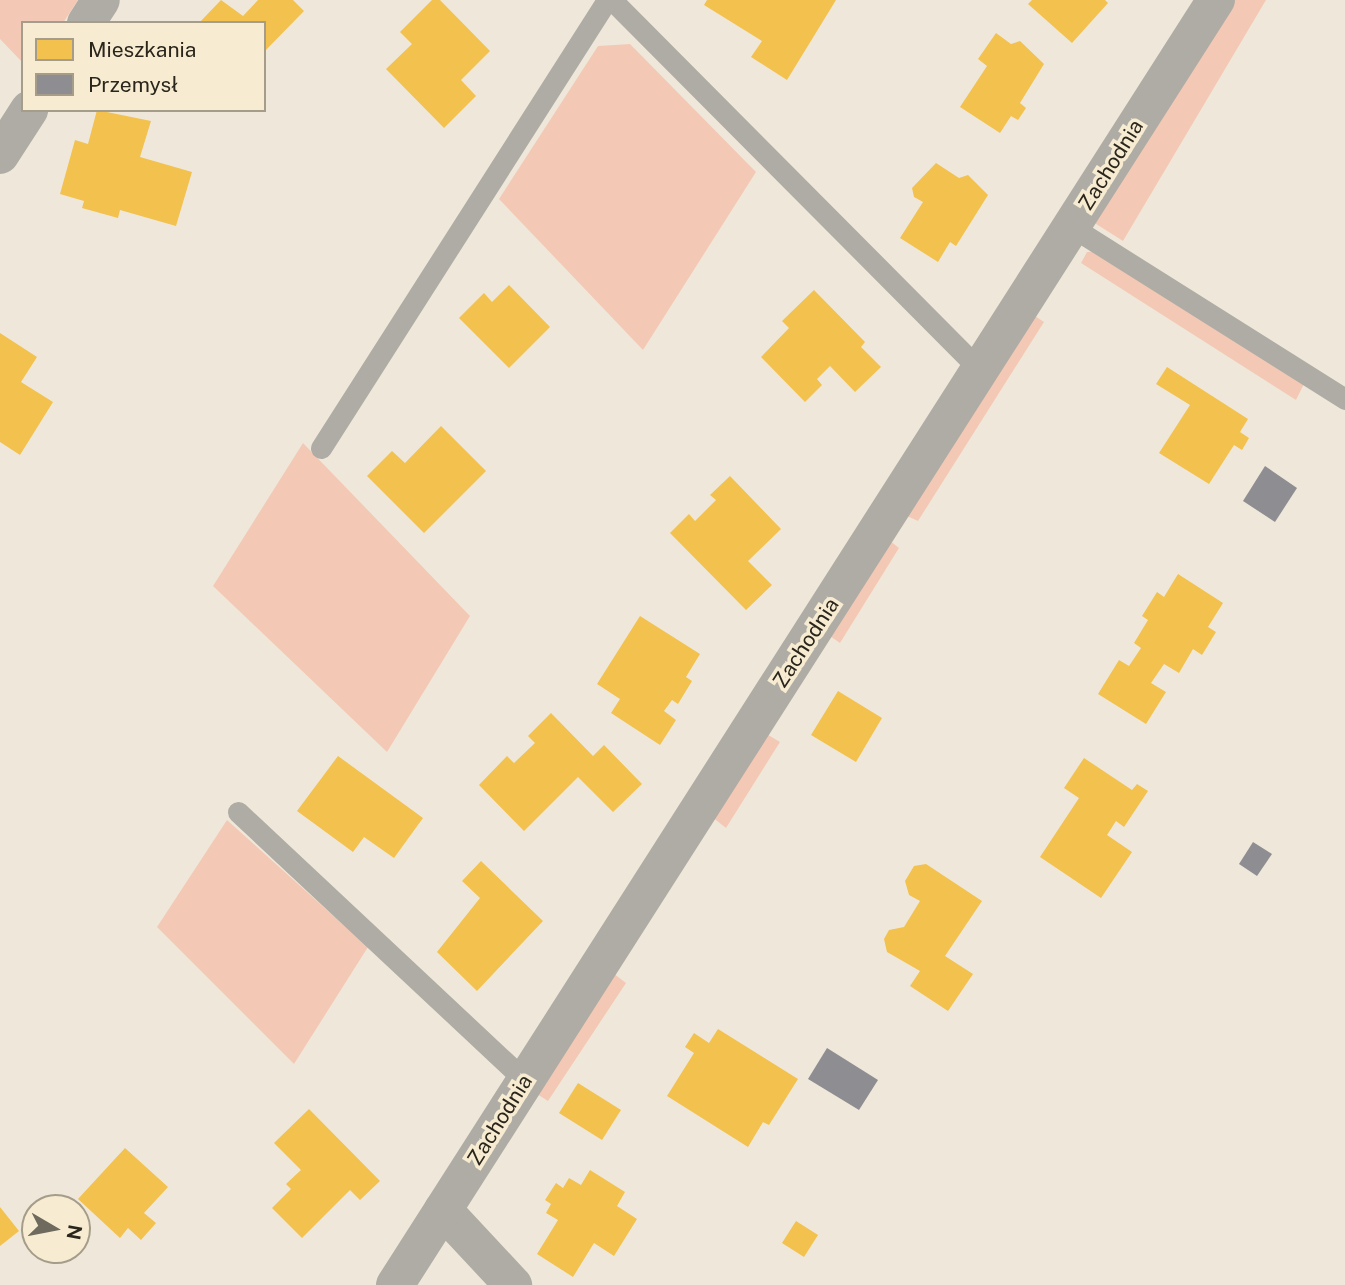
<!DOCTYPE html>
<html>
<head>
<meta charset="utf-8">
<style>
  body { margin:0 }
  #map { position:relative; width:1345px; height:1285px; overflow:hidden; background:#efe8da; font-family:"Public Sans",sans-serif }
  div>[style] { position:absolute }
  .green>* { inset:0; background:#f3c9b5 }
  .homes>* { inset:0; background:#f2c14e }
  .industry>* { inset:0; background:#8d8d92 }
  .lane>* { height:21px; margin:-10.5px; padding:0 10.5px; transform-origin:10.5px; border-radius:10.5px; background:#aeaca4 }
  .street>* { height:38px; margin:-19px; padding:0 19px; transform-origin:19px; border-radius:19px; background:#aeaca4 }
  span { translate:-50% -50%; white-space:nowrap; text-align:center; line-height:1.15; -webkit-text-stroke:7px #f7ecd2; paint-order:stroke }
  .street-label { font-size:21px; color:#2a261c }
  .legend { position:absolute; left:21px; top:21px; width:245px; height:91px; box-sizing:border-box; background:#f7ecd2; border:2px solid #a59d89; margin:0; padding:9px 12px; list-style:none; font-size:21px; color:#2a261c }
  .legend li { display:flex; align-items:center; gap:14px; height:35px }
  .legend b { width:35px; border:2px solid #a59d89 }
  .north { position:absolute; left:21px; top:1194px; width:70px; height:70px; box-sizing:border-box; background:#f7ecd2; border:2px solid #a59d89; border-radius:50%; rotate:100deg; font-size:19px; font-weight:700; line-height:28px; text-align:center; color:#2a261c }
  .north::after { content:''; display:block; margin:auto; width:24px; height:32px; background:#6f6a5e; clip-path:polygon(50% 0,100% 100%,50% 72%,0 100%) }
</style>
</head>
<body>
<div id="map">
  <div class="green">
    <i style="clip-path:polygon(0 0,78px 0,63px 23px,23px 23px,23px 63px,0 39px)"></i>
    <i style="clip-path:polygon(1234px 0,1266px 0,1123px 241px,1093px 222px)"></i>
    <i style="clip-path:polygon(630px 44px,756px 172px,643px 350px,499px 199px,598px 46px)"></i>
    <i style="clip-path:polygon(1097px 251px,1305px 382px,1296px 400px,1081px 263px,1087px 252px)"></i>
    <i style="clip-path:polygon(1032px 314px,1044px 322px,918px 521px,907px 516px)"></i>
    <i style="clip-path:polygon(303px 443px,470px 616px,387px 752px,213px 586px)"></i>
    <i style="clip-path:polygon(889px 540px,899px 548px,840px 643px,827px 634px)"></i>
    <i style="clip-path:polygon(765px 733px,780px 742px,726px 828px,712px 817px)"></i>
    <i style="clip-path:polygon(227px 820px,368px 947px,294px 1064px,157px 927px)"></i>
    <i style="clip-path:polygon(613px 973px,626px 983px,548px 1101px,537px 1094px)"></i>
  </div>
  <div class="homes">
    <i style="clip-path:polygon(221px 0,243px 16px,258px 0,293px 0,304px 11px,264px 52px,264px 23px,199px 23px)"></i>
    <i style="clip-path:polygon(432px 0,440px 0,490px 51px,461px 80px,476px 96px,444px 128px,386px 69px,412px 44px,400px 32px)"></i>
    <i style="clip-path:polygon(707px 0,836px 0,787px 80px,751px 57px,762px 41px,704px 5px)"></i>
    <i style="clip-path:polygon(1032px 0,1105px 0,1108px 3px,1072px 43px,1028px 4px)"></i>
    <i style="clip-path:polygon(996px 33px,1011px 44px,1020px 41px,1044px 64px,1020px 103px,1026px 108px,1018px 120px,1011px 116px,1000px 133px,960px 107px,987px 66px,978px 59px)"></i>
    <i style="clip-path:polygon(97px 110px,151px 121px,140px 157px,192px 172px,176px 226px,120px 210px,118px 218px,82px 208px,84px 201px,60px 194px,75px 140px,88px 144px)"></i>
    <i style="clip-path:polygon(936px 163px,959px 178px,968px 175px,988px 195px,956px 246px,950px 242px,938px 262px,900px 238px,923px 202px,914px 197px,912px 188px)"></i>
    <i style="clip-path:polygon(509px 285px,550px 327px,509px 368px,459px 318px,484px 293px,492px 302px)"></i>
    <i style="clip-path:polygon(814px 290px,865px 342px,861px 347px,881px 367px,855px 392px,830px 366px,817px 379px,822px 385px,805px 402px,761px 357px,789px 328px,782px 321px)"></i>
    <i style="clip-path:polygon(0 333px,37px 357px,21px 382px,53px 402px,20px 455px,0 442px)"></i>
    <i style="clip-path:polygon(1167px 367px,1248px 419px,1240px 432px,1249px 438px,1242px 450px,1234px 445px,1209px 484px,1159px 453px,1190px 405px,1156px 384px)"></i>
    <i style="clip-path:polygon(441px 426px,486px 471px,424px 533px,367px 476px,392px 451px,405px 463px)"></i>
    <i style="clip-path:polygon(730px 476px,781px 529px,748px 561px,772px 585px,746px 610px,670px 533px,689px 514px,695px 521px,716px 500px,710px 495px)"></i>
    <i style="clip-path:polygon(1178px 574px,1223px 603px,1208px 627px,1216px 632px,1202px 655px,1193px 649px,1179px 673px,1164px 664px,1151px 683px,1166px 692px,1146px 724px,1098px 694px,1119px 660px,1129px 666px,1141px 648px,1134px 643px,1148px 620px,1142px 616px,1157px 592px,1164px 597px)"></i>
    <i style="clip-path:polygon(640px 616px,700px 654px,686px 677px,692px 681px,678px 704px,672px 700px,664px 711px,676px 720px,660px 745px,611px 713px,620px 699px,597px 684px)"></i>
    <i style="clip-path:polygon(838px 691px,882px 718px,856px 762px,811px 735px)"></i>
    <i style="clip-path:polygon(551px 713px,593px 756px,604px 745px,642px 784px,613px 812px,578px 777px,524px 831px,479px 785px,507px 756px,514px 763px,535px 743px,528px 736px)"></i>
    <i style="clip-path:polygon(338px 756px,423px 818px,394px 858px,364px 837px,353px 852px,297px 811px)"></i>
    <i style="clip-path:polygon(1084px 758px,1132px 790px,1137px 784px,1148px 791px,1124px 827px,1116px 821px,1107px 835px,1132px 852px,1101px 898px,1040px 857px,1079px 798px,1064px 788px)"></i>
    <i style="clip-path:polygon(481px 861px,543px 921px,477px 991px,437px 952px,480px 898px,462px 881px)"></i>
    <i style="clip-path:polygon(926px 864px,982px 901px,945px 956px,973px 974px,948px 1011px,910px 986px,920px 971px,887px 952px,884px 939px,889px 930px,904px 927px,920px 901px,909px 895px,905px 881px,914px 866px)"></i>
    <i style="clip-path:polygon(718px 1029px,798px 1079px,769px 1125px,763px 1122px,748px 1147px,667px 1096px,694px 1053px,685px 1047px,694px 1033px,709px 1043px)"></i>
    <i style="clip-path:polygon(578px 1083px,621px 1110px,602px 1140px,559px 1113px)"></i>
    <i style="clip-path:polygon(309px 1109px,380px 1181px,360px 1200px,350px 1190px,302px 1238px,272px 1208px,291px 1189px,286px 1184px,301px 1170px,274px 1143px)"></i>
    <i style="clip-path:polygon(125px 1148px,168px 1187px,144px 1213px,156px 1223px,141px 1240px,128px 1228px,120px 1238px,78px 1199px)"></i>
    <i style="clip-path:polygon(590px 1170px,625px 1192px,617px 1206px,637px 1219px,614px 1256px,594px 1243px,573px 1277px,537px 1254px,558px 1220px,546px 1213px,551px 1204px,545px 1200px,556px 1183px,563px 1188px,569px 1178px,581px 1185px)"></i>
    <i style="clip-path:polygon(0 1207px,19px 1231px,0 1246px)"></i>
    <i style="clip-path:polygon(796px 1221px,818px 1235px,804px 1257px,782px 1243px)"></i>
  </div>
  <div class="industry">
    <i style="clip-path:polygon(1265px 466px,1297px 488px,1275px 522px,1243px 501px)"></i>
    <i style="clip-path:polygon(1253px 842px,1272px 854px,1257px 876px,1239px 864px)"></i>
    <i style="clip-path:polygon(827px 1048px,878px 1080px,859px 1110px,808px 1079px)"></i>
  </div>
  <div class="lane">
    <i style="left:612px;top:0;width:523px;rotate:45.15deg"></i>
    <i style="left:1072px;top:227px;width:323px;rotate:32.2deg"></i>
    <i style="left:321px;top:448px;width:532px;rotate:-57.45deg"></i>
    <i style="left:238px;top:812px;width:393px;rotate:43.1deg"></i>
  </div>
  <div class="street">
    <i style="left:86px;top:23px;width:27px;rotate:-57deg"></i>
    <i style="left:0;top:155px;width:54px;rotate:-57.2deg"></i>
    <i style="left:443px;top:1210px;width:103px;rotate:47deg"></i>
    <i style="left:395px;top:1285px;width:1525px;rotate:-57.43deg"></i>
  </div>
  <div class="street-label">
    <span style="left:1111px;top:165px;rotate:-58deg">Zachodnia</span>
    <span style="left:806px;top:643px;rotate:-57deg">Zachodnia</span>
    <span style="left:500px;top:1120px;rotate:-58deg">Zachodnia</span>
  </div>
  <ul class="legend">
  <li><b style="height:19px;background:#f2c14e"></b>Mieszkania</li>
  <li><b style="height:19px;background:#8d8d92"></b>Przemysł</li>
  </ul>
  <div class="north">N</div>
</div>
</body>
</html>
